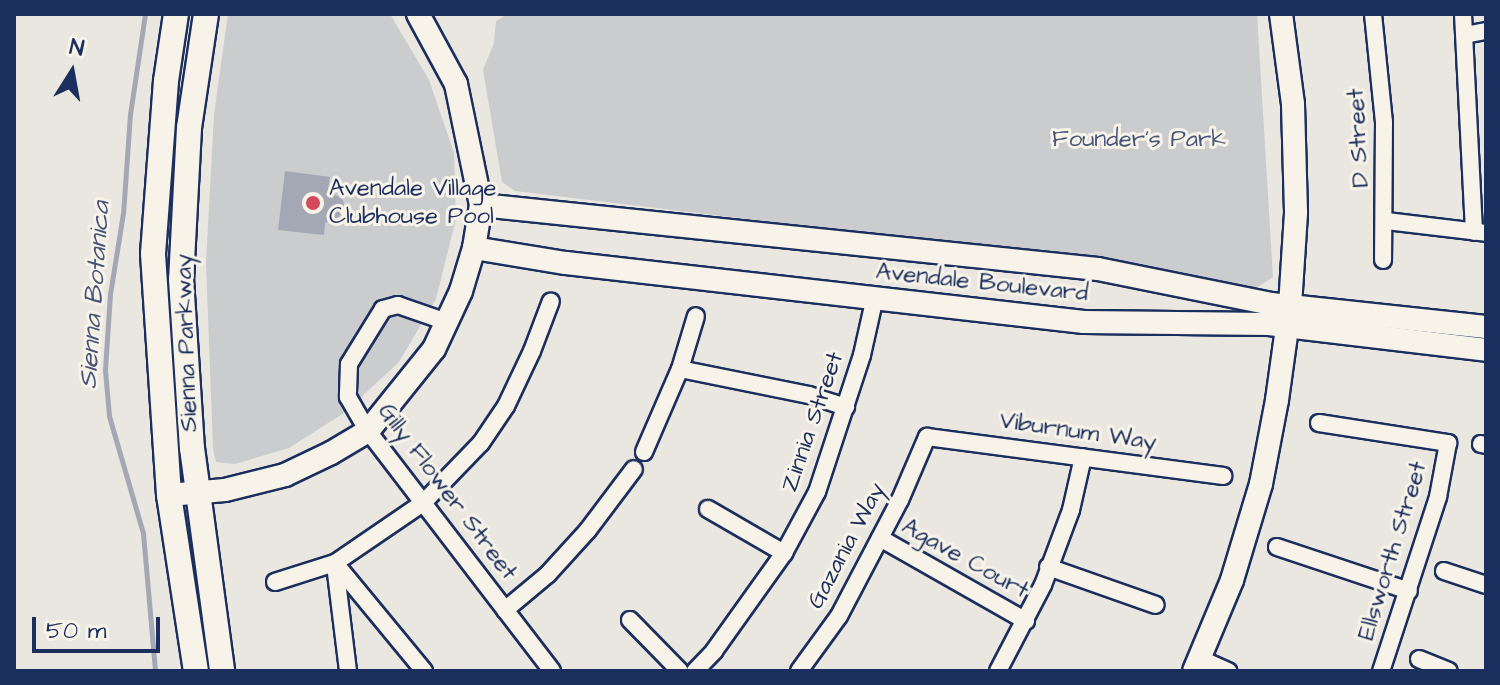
<!DOCTYPE html>
<html>
<head>
<meta charset="utf-8">
<style>
  body { margin:0 }
  #map { position:relative; width:1500px; height:685px; overflow:hidden; background:#eae7e0; font-family:"Architects Daughter",sans-serif }
  div>[style] { position:absolute }
  .green>* { inset:0; background:#cbcccd }
  .water>* { inset:0; background:#a3a8b4 }
  .stream>* { height:5px; margin:-2.5px; padding:0 2.5px; transform-origin:2.5px; border-radius:2.5px; background:#a3a8b4 }
  .roads { filter:drop-shadow(2px 0 #1b2f5e) drop-shadow(-2px 0 #1b2f5e) drop-shadow(0 2px #1b2f5e) drop-shadow(0 -2px #1b2f5e) }
  .minor>* { height:16px; margin:-8px; padding:0 8px; transform-origin:8px; border-radius:8px; background:#f7f3e8 }
  .tertiary>* { height:22px; margin:-11px; padding:0 11px; transform-origin:11px; border-radius:11px; background:#f7f3e8 }
  .secondary>* { height:24px; margin:-12px; padding:0 12px; transform-origin:12px; border-radius:12px; background:#f7f3e8 }
  .dots>* { width:22px; height:22px; translate:-50% -50%; box-sizing:border-box; border:4px solid #f7f3e8; border-radius:50% }
  span { translate:-50% -50%; white-space:nowrap; text-align:center; line-height:1.15; -webkit-text-stroke:6px #f7f3e8; paint-order:stroke }
  .street-label { font-size:24px; color:#1b2f5e }
  .park-label { font-size:24px; color:#47567a }
  .poi-label { font-size:24px; color:#1b2f5e }
  .left { translate:0 -50%; text-align:left }
  .water-label { font-size:26px; color:#445378; font-style:italic }
  .frame { position:absolute; inset:0; border:16px solid #1b2f5e; pointer-events:none }
  .north { position:absolute; left:32px; top:32px; width:80px; height:80px; -webkit-text-stroke:6px #f7f3e8; paint-order:stroke; rotate:11deg; font-size:22px; font-weight:700; line-height:32px; text-align:center; color:#1b2f5e }
  .north::after { content:''; display:block; margin:auto; width:28px; height:36px; background:#1b2f5e; clip-path:polygon(50% 0,100% 100%,50% 72%,0 100%) }
  .scale { position:absolute; left:32px; top:617px; width:128px; height:36px; box-sizing:border-box; border:4px solid #1b2f5e; border-top:0; padding-left:10px; font-size:24px; line-height:28px; white-space:nowrap; color:#1b2f5e; -webkit-text-stroke:6px #f7f3e8; paint-order:stroke }
</style>
</head>
<body>
<div id="map">
  <div class="green">
    <i style="clip-path:polygon(228px 14px,390px 14px,429px 80px,454px 153px,456px 219px,436px 299px,399px 362px,344px 413px,289px 448px,235px 464px,216px 462px,213px 449px,206px 263px,214px 114px)"></i>
    <i style="clip-path:polygon(508px 14px,1257px 14px,1273px 277px,1256px 288px,1161px 269px,515px 191px,502px 182px,483px 70px,494px 43px,496px 21px)"></i>
  </div>
  <div class="water">
    <i style="clip-path:polygon(285px 171px,330px 177px,328px 189px,343px 200px,344px 206px,339px 217px,325px 223px,324px 235px,278px 230px)"></i>
  </div>
  <div class="stream">
    <i style="left:145px;top:14px;width:101px;rotate:98.5deg"></i>
    <i style="left:130px;top:114px;width:99px;rotate:94deg"></i>
    <i style="left:123px;top:213px;width:82px;rotate:99.1deg"></i>
    <i style="left:110px;top:294px;width:76px;rotate:93.8deg"></i>
    <i style="left:105px;top:370px;width:46px;rotate:85deg"></i>
    <i style="left:109px;top:416px;width:122px;rotate:73.8deg"></i>
    <i style="left:143px;top:533px;width:139px;rotate:85deg"></i>
  </div>
  <div class="roads">
    <div class="minor">
      <i style="left:1373px;top:14px;width:109px;rotate:84.2deg"></i>
      <i style="left:1384px;top:122px;width:138px;rotate:90.4deg"></i>
      <i style="left:1463px;top:14px;width:218px;rotate:87.1deg"></i>
      <i style="left:1465px;top:35px;width:21px;rotate:-11deg"></i>
      <i style="left:1386px;top:221px;width:101px;rotate:6.8deg"></i>
      <i style="left:447px;top:322px;width:52px;rotate:-160.9deg"></i>
      <i style="left:398px;top:305px;width:16px;rotate:165deg"></i>
      <i style="left:383px;top:309px;width:65px;rotate:121.7deg"></i>
      <i style="left:349px;top:364px;width:33px;rotate:92deg"></i>
      <i style="left:348px;top:397px;width:39px;rotate:60deg"></i>
      <i style="left:368px;top:431px;width:302px;rotate:52.5deg"></i>
      <i style="left:680px;top:369px;width:132px;rotate:11.4deg"></i>
      <i style="left:809px;top:395px;width:39px;rotate:18deg"></i>
      <i style="left:1319px;top:423px;width:131px;rotate:8.8deg"></i>
      <i style="left:1448px;top:443px;width:55px;rotate:100.5deg"></i>
      <i style="left:1438px;top:497px;width:183px;rotate:108.1deg"></i>
      <i style="left:1481px;top:444px;width:5px;rotate:11deg"></i>
      <i style="left:644px;top:452px;width:90px;rotate:-66.6deg"></i>
      <i style="left:680px;top:369px;width:55px;rotate:-73.2deg"></i>
      <i style="left:708px;top:509px;width:88px;rotate:30.1deg"></i>
      <i style="left:880px;top:538px;width:168px;rotate:29.6deg"></i>
      <i style="left:1277px;top:547px;width:139px;rotate:18.4deg"></i>
      <i style="left:335px;top:563px;width:140px;rotate:50.5deg"></i>
      <i style="left:335px;top:565px;width:107px;rotate:83deg"></i>
      <i style="left:1048px;top:567px;width:114px;rotate:19.4deg"></i>
      <i style="left:1444px;top:571px;width:44px;rotate:18.4deg"></i>
      <i style="left:275px;top:582px;width:63px;rotate:-17.6deg"></i>
      <i style="left:335px;top:563px;width:107px;rotate:-34.3deg"></i>
      <i style="left:423px;top:503px;width:83px;rotate:-46deg"></i>
      <i style="left:481px;top:443px;width:45px;rotate:-56deg"></i>
      <i style="left:506px;top:406px;width:61px;rotate:-64.7deg"></i>
      <i style="left:532px;top:351px;width:53px;rotate:-69.2deg"></i>
      <i style="left:505px;top:610px;width:56px;rotate:-39.9deg"></i>
      <i style="left:548px;top:574px;width:59px;rotate:-47.7deg"></i>
      <i style="left:588px;top:530px;width:76px;rotate:-53deg"></i>
      <i style="left:630px;top:620px;width:71px;rotate:45.6deg"></i>
      <i style="left:1201px;top:659px;width:30px;rotate:24deg"></i>
      <i style="left:1419px;top:659px;width:32px;rotate:22deg"></i>
      <i style="left:695px;top:671px;width:28px;rotate:-46deg"></i>
      <i style="left:714px;top:651px;width:120px;rotate:-54.5deg"></i>
      <i style="left:784px;top:553px;width:69px;rotate:-61.6deg"></i>
      <i style="left:817px;top:492px;width:144px;rotate:-71.8deg"></i>
      <i style="left:862px;top:355px;width:59px;rotate:-77.4deg"></i>
      <i style="left:799px;top:671px;width:68px;rotate:-54deg"></i>
      <i style="left:839px;top:616px;width:131px;rotate:-62.3deg"></i>
      <i style="left:900px;top:500px;width:69px;rotate:-66.8deg"></i>
      <i style="left:927px;top:437px;width:299px;rotate:7.5deg"></i>
      <i style="left:998px;top:671px;width:97px;rotate:-62.4deg"></i>
      <i style="left:1043px;top:585px;width:80px;rotate:-69.5deg"></i>
      <i style="left:1071px;top:510px;width:54px;rotate:-77.2deg"></i>
    </div>
    <div class="tertiary">
      <i style="left:481px;top:205px;width:620px;rotate:5.92deg"></i>
      <i style="left:1098px;top:269px;width:177px;rotate:11.4deg"></i>
      <i style="left:1271px;top:304px;width:216px;rotate:6.1deg"></i>
      <i style="left:474px;top:248px;width:93px;rotate:9.3deg"></i>
      <i style="left:566px;top:263px;width:521px;rotate:6.5deg"></i>
      <i style="left:1084px;top:322px;width:185px;rotate:0.6deg"></i>
      <i style="left:1269px;top:324px;width:219px;rotate:6.8deg"></i>
      <i style="left:169px;top:495px;width:56px;rotate:-5.1deg"></i>
      <i style="left:225px;top:490px;width:62px;rotate:-14deg"></i>
      <i style="left:285px;top:475px;width:51px;rotate:-25.6deg"></i>
      <i style="left:331px;top:453px;width:43px;rotate:-30.7deg"></i>
      <i style="left:368px;top:431px;width:105px;rotate:-51.2deg"></i>
      <i style="left:434px;top:349px;width:64px;rotate:-65deg"></i>
      <i style="left:461px;top:291px;width:45px;rotate:-73.2deg"></i>
      <i style="left:474px;top:248px;width:44px;rotate:-80.8deg"></i>
      <i style="left:481px;top:205px;width:124px;rotate:-101.7deg"></i>
      <i style="left:456px;top:84px;width:80px;rotate:-118.5deg"></i>
      <i style="left:1194px;top:671px;width:99px;rotate:-67.3deg"></i>
      <i style="left:1232px;top:580px;width:100px;rotate:-73.2deg"></i>
      <i style="left:1261px;top:484px;width:86px;rotate:-79.2deg"></i>
      <i style="left:1277px;top:400px;width:95px;rotate:-82.1deg"></i>
      <i style="left:1290px;top:306px;width:94px;rotate:-86.3deg"></i>
      <i style="left:1296px;top:212px;width:108px;rotate:-91.6deg"></i>
      <i style="left:1293px;top:104px;width:91px;rotate:-97.6deg"></i>
    </div>
    <div class="secondary">
      <i style="left:176px;top:14px;width:68px;rotate:98.5deg"></i>
      <i style="left:166px;top:81px;width:173px;rotate:94.3deg"></i>
      <i style="left:153px;top:254px;width:242px;rotate:86.2deg"></i>
      <i style="left:169px;top:495px;width:178px;rotate:81.3deg"></i>
      <i style="left:206px;top:14px;width:115px;rotate:98.5deg"></i>
      <i style="left:189px;top:128px;width:151px;rotate:93deg"></i>
      <i style="left:181px;top:279px;width:169px;rotate:86.3deg"></i>
      <i style="left:192px;top:448px;width:225px;rotate:82.3deg"></i>
    </div>
  </div>
  <div class="dots">
    <i style="left:313px;top:203px;background:#d1495b"></i>
  </div>
  <div class="street-label">
    <span style="left:1359px;top:138px;rotate:-93deg">D Street</span>
    <span style="left:982px;top:283px;rotate:6deg">Avendale Boulevard</span>
    <span style="left:187px;top:343px;rotate:-92deg">Sienna Parkway</span>
    <span style="left:813px;top:422px;rotate:-71deg">Zinnia Street</span>
    <span style="left:1078px;top:432px;rotate:8deg">Viburnum Way</span>
    <span style="left:447px;top:492px;rotate:53deg">Gilly Flower Street</span>
    <span style="left:847px;top:546px;rotate:-62deg">Gazania Way</span>
    <span style="left:1393px;top:551px;rotate:-73deg">Ellsworth Street</span>
    <span style="left:965px;top:559px;rotate:29deg">Agave Court</span>
  </div>
  <div class="park-label">
    <span style="left:1139px;top:140px">Founder's Park</span>
  </div>
  <div class="poi-label">
    <span class="left" style="left:329px;top:203px">Avendale Village<br>Clubhouse Pool</span>
  </div>
  <div class="water-label">
    <span style="left:95px;top:295px;rotate:-86deg">Sienna Botanica</span>
  </div>
  <div class="frame"></div>
  <div class="north">N</div>
  <div class="scale">50 m</div>
</div>
</body>
</html>
